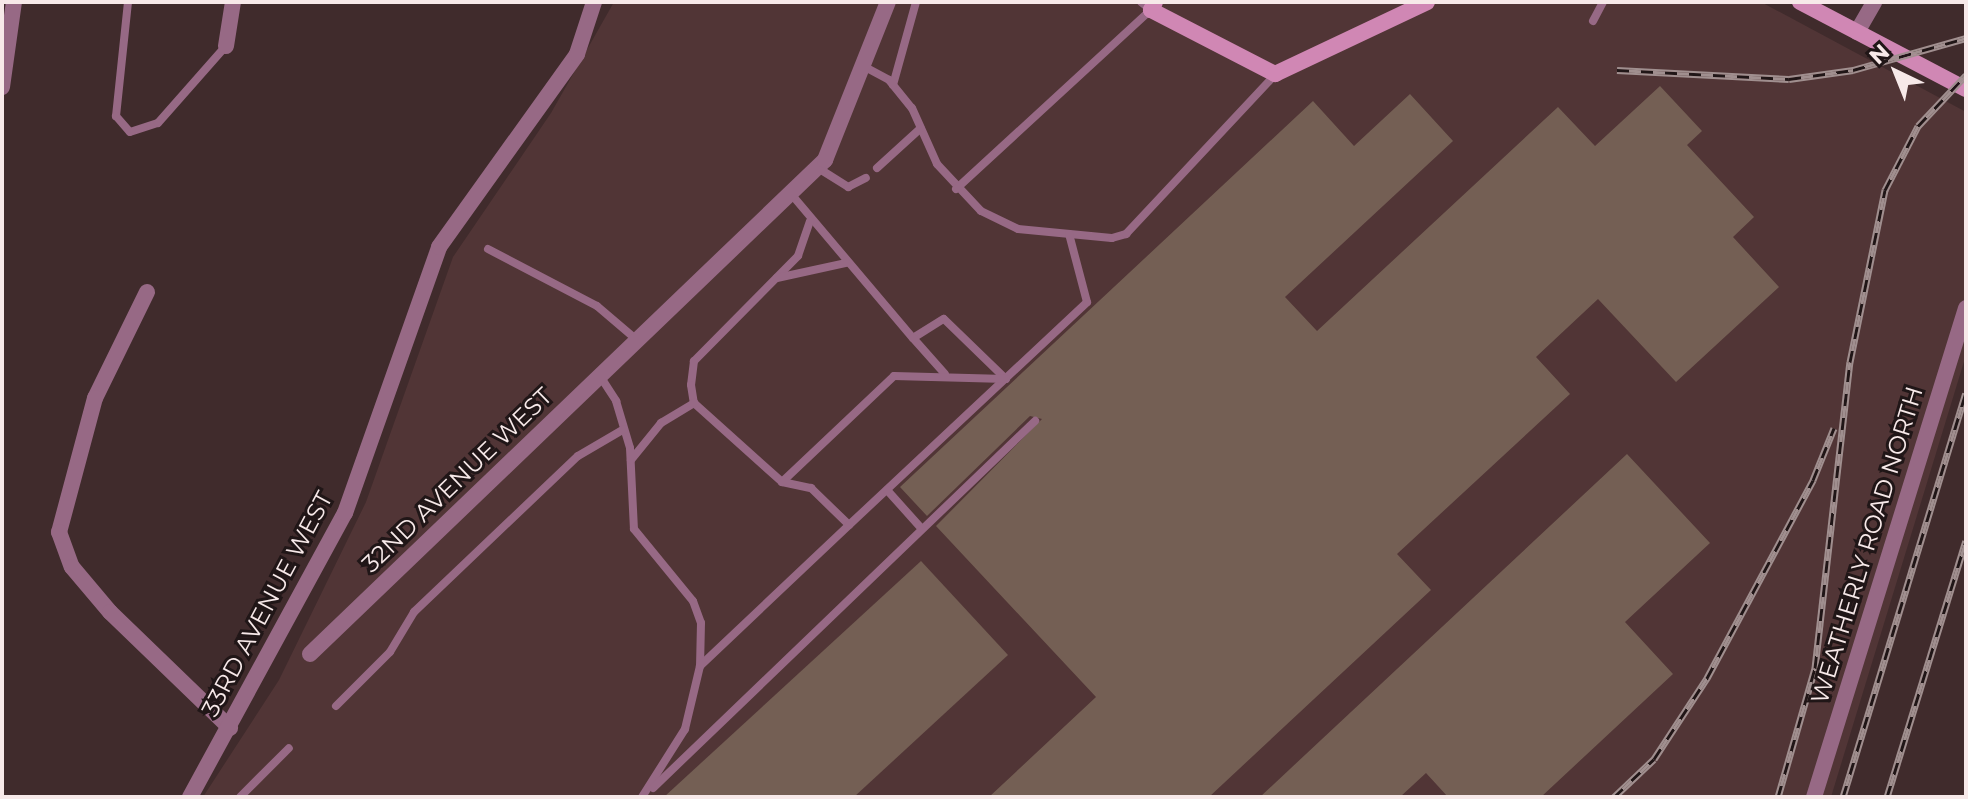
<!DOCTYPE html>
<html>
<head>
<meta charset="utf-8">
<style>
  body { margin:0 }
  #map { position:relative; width:1968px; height:799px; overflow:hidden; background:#402b2c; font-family:Montserrat,sans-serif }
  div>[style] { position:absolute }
  .built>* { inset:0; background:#513536 }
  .building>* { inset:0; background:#745f54 }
  .lane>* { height:8px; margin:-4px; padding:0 4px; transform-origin:4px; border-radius:4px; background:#976985 }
  .street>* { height:16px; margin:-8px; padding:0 8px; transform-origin:8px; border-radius:8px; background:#976985 }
  .secondary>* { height:16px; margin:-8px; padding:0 8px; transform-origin:8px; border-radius:8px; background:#d087b4 }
  .rail>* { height:7px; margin-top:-3.5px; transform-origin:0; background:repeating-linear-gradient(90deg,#201617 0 12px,#a08f8f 0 24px); box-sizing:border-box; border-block:2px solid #a08f8f }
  span { translate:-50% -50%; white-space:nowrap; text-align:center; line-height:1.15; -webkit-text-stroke:6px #201617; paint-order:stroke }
  .street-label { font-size:24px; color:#f7e9e9 }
  .frame { position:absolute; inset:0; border:4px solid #f7e9e9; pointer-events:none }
  .north { position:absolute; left:1856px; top:32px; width:80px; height:80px; -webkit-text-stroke:6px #201617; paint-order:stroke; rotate:317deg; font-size:22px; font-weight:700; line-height:32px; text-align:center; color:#f7e9e9 }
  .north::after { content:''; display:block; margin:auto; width:28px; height:36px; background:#f7e9e9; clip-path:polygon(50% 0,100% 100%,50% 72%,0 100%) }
</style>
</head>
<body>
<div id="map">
  <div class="built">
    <i style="clip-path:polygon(614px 2px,1761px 2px,1966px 112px,1966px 355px,1831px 797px,203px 797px,279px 680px,366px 502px,453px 257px,551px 113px)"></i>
  </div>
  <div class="building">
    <i style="clip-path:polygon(1660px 86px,1702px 131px,1687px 145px,1754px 217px,1733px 237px,1779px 287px,1676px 382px,1598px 299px,1536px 357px,1570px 394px,1397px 554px,1431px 590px,1209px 797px,989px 797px,1096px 697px,936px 526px,1042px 419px,1030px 416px,927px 516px,900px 487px,1313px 101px,1354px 146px,1410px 94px,1453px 141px,1285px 297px,1317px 331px,1558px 107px,1595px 146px)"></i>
    <i style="clip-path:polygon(1627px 454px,1710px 543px,1625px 622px,1673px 674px,1541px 797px,1448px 797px,1426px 773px,1400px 797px,1260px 797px)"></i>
    <i style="clip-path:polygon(921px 561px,1008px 655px,854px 797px,664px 797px)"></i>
  </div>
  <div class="lane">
    <i style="left:128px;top:2px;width:115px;rotate:96deg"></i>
    <i style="left:116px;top:116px;width:21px;rotate:49deg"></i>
    <i style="left:130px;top:132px;width:29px;rotate:-18deg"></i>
    <i style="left:158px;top:123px;width:103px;rotate:-48.6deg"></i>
    <i style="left:1593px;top:21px;width:21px;rotate:-62deg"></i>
    <i style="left:865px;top:67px;width:27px;rotate:28deg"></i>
    <i style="left:889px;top:80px;width:36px;rotate:51deg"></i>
    <i style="left:912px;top:108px;width:61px;rotate:65.9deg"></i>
    <i style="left:937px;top:164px;width:64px;rotate:46.9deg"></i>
    <i style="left:981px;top:211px;width:41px;rotate:25.9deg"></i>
    <i style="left:1018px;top:229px;width:94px;rotate:5.5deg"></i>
    <i style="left:1112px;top:238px;width:15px;rotate:-16deg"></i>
    <i style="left:1126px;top:234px;width:218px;rotate:-46.9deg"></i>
    <i style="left:893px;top:85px;width:86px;rotate:-74.5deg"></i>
    <i style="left:818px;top:168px;width:36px;rotate:32deg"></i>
    <i style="left:848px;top:187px;width:20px;rotate:-27deg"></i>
    <i style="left:877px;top:168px;width:59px;rotate:-42.3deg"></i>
    <i style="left:956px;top:189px;width:265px;rotate:-42.6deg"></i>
    <i style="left:1151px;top:10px;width:13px;rotate:-141deg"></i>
    <i style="left:792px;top:195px;width:187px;rotate:49.8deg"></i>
    <i style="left:913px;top:338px;width:36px;rotate:-32deg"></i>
    <i style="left:944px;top:319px;width:86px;rotate:44.1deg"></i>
    <i style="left:810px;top:221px;width:37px;rotate:109deg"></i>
    <i style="left:798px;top:256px;width:148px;rotate:134.7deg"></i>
    <i style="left:694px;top:361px;width:24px;rotate:97deg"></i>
    <i style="left:691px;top:385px;width:18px;rotate:81deg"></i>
    <i style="left:694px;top:403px;width:118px;rotate:41.9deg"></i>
    <i style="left:782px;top:482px;width:30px;rotate:12deg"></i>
    <i style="left:811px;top:488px;width:53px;rotate:44.2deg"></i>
    <i style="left:849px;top:525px;width:326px;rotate:-43.1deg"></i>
    <i style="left:1087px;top:302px;width:70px;rotate:-104.8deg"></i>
    <i style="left:488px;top:249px;width:123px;rotate:27.6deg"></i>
    <i style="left:597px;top:306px;width:52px;rotate:40.4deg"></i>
    <i style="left:777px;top:278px;width:71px;rotate:-12.3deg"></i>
    <i style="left:913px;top:338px;width:48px;rotate:48.4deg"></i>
    <i style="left:600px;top:376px;width:30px;rotate:57deg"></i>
    <i style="left:616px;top:401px;width:49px;rotate:73.4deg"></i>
    <i style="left:630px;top:448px;width:81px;rotate:87.2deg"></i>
    <i style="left:634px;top:529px;width:93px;rotate:50.7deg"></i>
    <i style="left:693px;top:601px;width:23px;rotate:70deg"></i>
    <i style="left:701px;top:623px;width:43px;rotate:91.3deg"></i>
    <i style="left:700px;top:666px;width:65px;rotate:103.4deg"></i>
    <i style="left:685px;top:729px;width:80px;rotate:122.3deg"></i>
    <i style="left:631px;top:460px;width:48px;rotate:-51deg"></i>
    <i style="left:661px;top:423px;width:39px;rotate:-31deg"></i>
    <i style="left:782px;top:482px;width:154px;rotate:-43.4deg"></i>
    <i style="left:894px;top:376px;width:112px;rotate:1.5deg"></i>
    <i style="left:887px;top:490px;width:52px;rotate:48.1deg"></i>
    <i style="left:700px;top:666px;width:205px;rotate:-43.4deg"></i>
    <i style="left:336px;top:706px;width:76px;rotate:-45deg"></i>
    <i style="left:390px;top:652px;width:47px;rotate:-59deg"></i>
    <i style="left:414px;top:612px;width:226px;rotate:-43.6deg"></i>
    <i style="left:578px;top:456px;width:53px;rotate:-30.4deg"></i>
    <i style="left:653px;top:788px;width:530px;rotate:-43.85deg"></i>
    <i style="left:240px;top:797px;width:69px;rotate:-45deg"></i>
  </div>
  <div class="street">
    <i style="left:1857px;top:32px;width:34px;rotate:-60deg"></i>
    <i style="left:226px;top:46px;width:45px;rotate:-81deg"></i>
    <i style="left:2px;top:87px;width:86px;rotate:-82deg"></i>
    <i style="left:147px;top:292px;width:118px;rotate:116.1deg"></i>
    <i style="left:95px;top:398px;width:139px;rotate:105deg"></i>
    <i style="left:59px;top:532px;width:37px;rotate:70deg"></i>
    <i style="left:72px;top:567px;width:59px;rotate:49.8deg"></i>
    <i style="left:110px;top:612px;width:167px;rotate:44deg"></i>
    <i style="left:310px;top:654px;width:714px;rotate:-43.81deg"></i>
    <i style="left:825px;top:160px;width:170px;rotate:-68.3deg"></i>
    <i style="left:190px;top:797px;width:324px;rotate:-61.4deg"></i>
    <i style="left:345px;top:513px;width:282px;rotate:-70.5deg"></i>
    <i style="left:439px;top:247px;width:237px;rotate:-54.4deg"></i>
    <i style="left:577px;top:54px;width:55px;rotate:-71.9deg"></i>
    <i style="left:1814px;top:797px;width:512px;rotate:-72.73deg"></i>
  </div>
  <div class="secondary">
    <i style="left:1155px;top:2px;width:9px;rotate:117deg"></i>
    <i style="left:1151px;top:10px;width:140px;rotate:27.3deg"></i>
    <i style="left:1275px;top:74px;width:168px;rotate:-25.3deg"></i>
    <i style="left:1800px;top:2px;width:187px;rotate:27.7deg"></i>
  </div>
  <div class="rail">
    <i style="left:1617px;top:70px;width:172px;rotate:3deg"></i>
    <i style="left:1789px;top:79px;width:65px;rotate:-8deg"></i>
    <i style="left:1853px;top:70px;width:117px;rotate:-15.8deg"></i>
    <i style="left:1614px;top:797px;width:55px;rotate:-43.5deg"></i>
    <i style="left:1654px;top:759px;width:97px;rotate:-56.8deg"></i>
    <i style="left:1707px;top:678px;width:225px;rotate:-61.8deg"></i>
    <i style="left:1813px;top:480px;width:56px;rotate:-68deg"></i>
    <i style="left:1778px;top:797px;width:134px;rotate:-74deg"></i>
    <i style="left:1815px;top:668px;width:308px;rotate:-83.5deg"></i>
    <i style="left:1850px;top:362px;width:176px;rotate:-78.5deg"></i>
    <i style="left:1885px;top:190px;width:72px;rotate:-62.7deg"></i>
    <i style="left:1918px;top:126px;width:70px;rotate:-46.7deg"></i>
    <i style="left:1843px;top:797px;width:422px;rotate:-73.1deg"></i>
    <i style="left:1887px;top:797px;width:268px;rotate:-72.9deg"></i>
  </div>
  <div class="street-label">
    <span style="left:457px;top:480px;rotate:-44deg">32ND AVENUE WEST</span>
    <span style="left:1867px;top:545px;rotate:-73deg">WEATHERLY ROAD NORTH</span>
    <span style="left:267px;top:604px;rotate:-62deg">33RD AVENUE WEST</span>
  </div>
  <div class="frame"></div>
  <div class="north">N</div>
</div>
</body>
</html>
